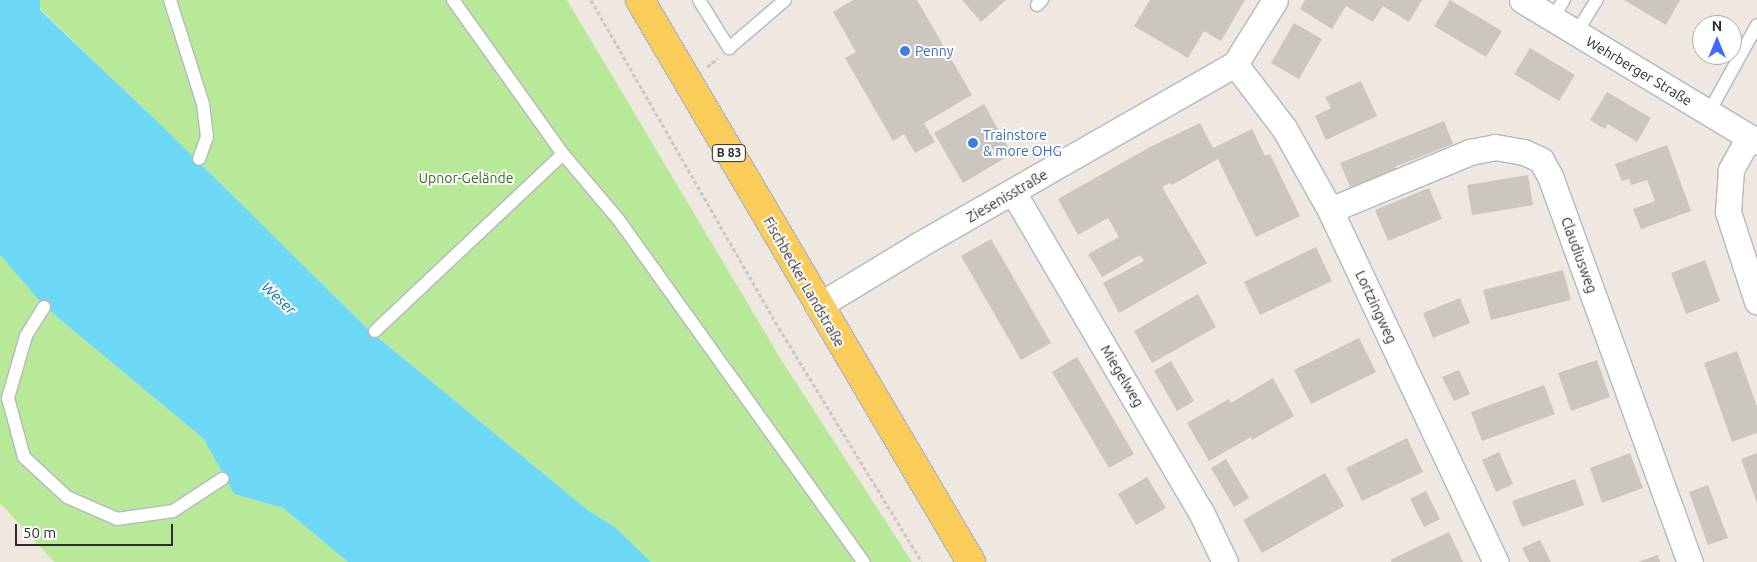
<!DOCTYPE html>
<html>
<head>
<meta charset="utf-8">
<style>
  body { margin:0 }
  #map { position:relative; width:1757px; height:562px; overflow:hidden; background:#efe8e0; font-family:Ubuntu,sans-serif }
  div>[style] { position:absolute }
  .green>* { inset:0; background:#b8e999 }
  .water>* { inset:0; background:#6dd9f7 }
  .building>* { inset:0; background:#cbc6be }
  .path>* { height:3px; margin-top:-1.5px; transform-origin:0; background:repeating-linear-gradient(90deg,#c8c8c8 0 4px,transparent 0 6.5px) }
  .roads { filter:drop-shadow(1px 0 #b3b7c1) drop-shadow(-1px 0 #b3b7c1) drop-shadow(0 1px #b3b7c1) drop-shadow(0 -1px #b3b7c1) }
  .lane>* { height:12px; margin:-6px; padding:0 6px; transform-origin:6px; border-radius:6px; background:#fff }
  .street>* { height:25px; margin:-12.5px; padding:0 12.5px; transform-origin:12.5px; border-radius:12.5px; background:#fff }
  .primary>* { height:28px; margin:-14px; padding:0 14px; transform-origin:14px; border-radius:14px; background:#facd5a }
  .dots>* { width:14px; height:14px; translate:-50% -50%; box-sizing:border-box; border:2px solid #fff; border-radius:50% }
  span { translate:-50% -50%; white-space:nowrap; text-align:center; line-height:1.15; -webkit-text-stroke:4px #fff; paint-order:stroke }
  .shield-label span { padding:1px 4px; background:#fff; border:1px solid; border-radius:4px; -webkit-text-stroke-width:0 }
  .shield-label { font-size:12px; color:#2d2d2d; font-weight:700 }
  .shop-label { font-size:14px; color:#366cbe }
  .left { translate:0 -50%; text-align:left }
  .street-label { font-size:14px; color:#2d2d2d }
  .park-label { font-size:14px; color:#2e7216 }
  .water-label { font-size:15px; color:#0579aa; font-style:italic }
  .north { position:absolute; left:1692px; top:15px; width:50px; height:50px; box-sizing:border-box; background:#fff; border:1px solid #ababab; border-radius:50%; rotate:0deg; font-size:14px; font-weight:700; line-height:20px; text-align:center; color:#2d2d2d }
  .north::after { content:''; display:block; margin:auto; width:18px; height:22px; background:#3d6aff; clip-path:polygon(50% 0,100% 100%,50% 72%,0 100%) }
  .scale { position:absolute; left:15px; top:524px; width:158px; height:22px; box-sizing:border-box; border:2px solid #2d2d2d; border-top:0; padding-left:6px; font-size:15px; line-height:18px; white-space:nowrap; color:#2d2d2d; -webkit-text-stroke:4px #fff; paint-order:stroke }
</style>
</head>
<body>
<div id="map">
  <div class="green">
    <i style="clip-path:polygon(40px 0,567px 0,782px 361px,912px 562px,651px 562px,615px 527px,589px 511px,370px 331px,159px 123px,40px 9px)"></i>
    <i style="clip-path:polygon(0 255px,44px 306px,205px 439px,234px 494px,283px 508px,348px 562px,54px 562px,0 503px)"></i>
  </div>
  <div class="water">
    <i style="clip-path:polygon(0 0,40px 0,40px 10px,159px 123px,370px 331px,589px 511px,615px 527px,651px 562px,348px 562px,283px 508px,234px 494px,204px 439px,44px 306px,0 255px)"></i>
  </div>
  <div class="building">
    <i style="clip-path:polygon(853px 0,917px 0,972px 95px,924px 123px,935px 142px,915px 153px,904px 134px,893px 141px,845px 58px,856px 52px,833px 12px)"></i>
    <i style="clip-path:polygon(962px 0,1006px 0,981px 22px)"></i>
    <i style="clip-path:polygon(1150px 0,1245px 0,1221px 41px,1204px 31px,1188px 58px,1134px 26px)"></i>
    <i style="clip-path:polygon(1305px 0,1422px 0,1409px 22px,1383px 6px,1373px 22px,1346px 6px,1332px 29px,1300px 9px)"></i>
    <i style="clip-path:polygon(1450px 0,1502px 31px,1486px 57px,1434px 26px)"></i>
    <i style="clip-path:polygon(1624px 0,1680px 0,1666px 25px)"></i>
    <i style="clip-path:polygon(1294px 23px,1322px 39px,1299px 79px,1271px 63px)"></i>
    <i style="clip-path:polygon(1530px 48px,1575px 75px,1559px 101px,1514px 74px)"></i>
    <i style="clip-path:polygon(1361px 81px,1377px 116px,1326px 140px,1315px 116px,1331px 108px,1325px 97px)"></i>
    <i style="clip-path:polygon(1607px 92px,1651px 118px,1637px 142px,1608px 124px,1605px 129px,1590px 120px)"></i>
    <i style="clip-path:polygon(984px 104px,1012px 154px,963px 183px,934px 133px)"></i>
    <i style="clip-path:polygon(1444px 121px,1453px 144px,1395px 167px,1397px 171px,1351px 189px,1340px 163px)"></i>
    <i style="clip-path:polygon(1200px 123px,1213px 148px,1252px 129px,1265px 156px,1270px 154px,1300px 216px,1256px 237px,1218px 159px,1172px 185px,1170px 183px,1162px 187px,1207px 263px,1119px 313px,1103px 283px,1144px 261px,1140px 255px,1102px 277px,1088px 254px,1119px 237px,1108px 218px,1078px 235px,1058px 199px,1150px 147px)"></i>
    <i style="clip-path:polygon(1667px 145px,1691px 211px,1641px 229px,1633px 209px,1655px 201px,1651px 190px,1647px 180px,1631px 185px,1629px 179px,1622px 181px,1615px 164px)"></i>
    <i style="clip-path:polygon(1528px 175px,1533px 205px,1472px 215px,1467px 185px)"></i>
    <i style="clip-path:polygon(1429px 188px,1442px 219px,1388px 241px,1375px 210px)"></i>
    <i style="clip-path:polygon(991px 239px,1051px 343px,1021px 360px,961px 256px)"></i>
    <i style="clip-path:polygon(1316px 247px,1332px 281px,1260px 315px,1244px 282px)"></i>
    <i style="clip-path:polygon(1705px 260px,1720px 301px,1686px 314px,1671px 273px)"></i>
    <i style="clip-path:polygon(1563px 270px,1571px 300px,1491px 320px,1483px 290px)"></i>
    <i style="clip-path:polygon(1198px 294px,1216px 327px,1152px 363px,1134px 331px)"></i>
    <i style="clip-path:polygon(1460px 298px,1470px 323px,1433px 338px,1423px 313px)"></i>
    <i style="clip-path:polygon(1359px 338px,1376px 372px,1311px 404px,1294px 370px)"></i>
    <i style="clip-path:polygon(1737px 351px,1757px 406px,1757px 433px,1732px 442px,1704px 363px)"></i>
    <i style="clip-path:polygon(1077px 357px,1134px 454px,1109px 468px,1052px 372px)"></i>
    <i style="clip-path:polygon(1597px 360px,1610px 397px,1571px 411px,1558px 373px)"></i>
    <i style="clip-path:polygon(1171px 361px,1194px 401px,1177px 411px,1154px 371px)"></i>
    <i style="clip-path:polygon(1459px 370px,1470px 394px,1454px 401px,1442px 377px)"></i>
    <i style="clip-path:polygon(1273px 378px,1294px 416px,1252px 440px,1251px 437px,1209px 461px,1187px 423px,1229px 399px,1231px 403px)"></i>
    <i style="clip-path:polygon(1544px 385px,1555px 414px,1482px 441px,1471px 412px)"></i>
    <i style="clip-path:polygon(1407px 438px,1423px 472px,1362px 501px,1346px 468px)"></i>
    <i style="clip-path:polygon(1499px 452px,1513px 484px,1496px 492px,1482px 460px)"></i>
    <i style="clip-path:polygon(1630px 453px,1643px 488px,1602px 503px,1590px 468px)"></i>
    <i style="clip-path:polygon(1757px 453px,1757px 503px,1741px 459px)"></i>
    <i style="clip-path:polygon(1226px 459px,1249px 498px,1234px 507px,1211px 468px)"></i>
    <i style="clip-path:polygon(1325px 473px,1344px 506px,1262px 553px,1243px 520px)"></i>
    <i style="clip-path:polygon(1147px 477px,1166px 508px,1136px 525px,1118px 494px)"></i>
    <i style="clip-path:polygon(1575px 479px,1584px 505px,1522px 527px,1512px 501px)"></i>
    <i style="clip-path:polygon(1708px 485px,1728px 538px,1708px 545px,1689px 492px)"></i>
    <i style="clip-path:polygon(1426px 491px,1440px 519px,1424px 527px,1410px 499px)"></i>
    <i style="clip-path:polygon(1449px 532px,1463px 562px,1392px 562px,1390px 560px)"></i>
    <i style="clip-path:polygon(1540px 540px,1551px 562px,1529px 562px,1522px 548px)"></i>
    <i style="clip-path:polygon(1658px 555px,1660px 562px,1638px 562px)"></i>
  </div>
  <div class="path">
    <i style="left:591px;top:0;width:378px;rotate:60.2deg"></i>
    <i style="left:779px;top:328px;width:274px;rotate:58.6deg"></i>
    <i style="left:707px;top:67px;width:14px;rotate:-39deg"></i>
  </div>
  <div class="roads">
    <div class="lane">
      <i style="left:170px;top:0;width:109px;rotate:72.4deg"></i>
      <i style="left:203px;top:104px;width:33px;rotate:83deg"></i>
      <i style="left:207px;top:137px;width:23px;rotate:110deg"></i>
      <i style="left:453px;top:0;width:189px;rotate:54.5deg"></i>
      <i style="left:563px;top:154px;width:85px;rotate:49.8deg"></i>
      <i style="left:618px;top:219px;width:422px;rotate:54.4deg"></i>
      <i style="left:699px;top:0;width:57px;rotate:58deg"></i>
      <i style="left:729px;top:48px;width:74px;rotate:-40.6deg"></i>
      <i style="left:1037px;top:5px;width:7px;rotate:-45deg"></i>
      <i style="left:1552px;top:19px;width:22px;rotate:-58deg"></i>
      <i style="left:1576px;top:33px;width:39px;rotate:-58deg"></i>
      <i style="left:1709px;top:112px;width:99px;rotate:-61.1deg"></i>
      <i style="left:44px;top:307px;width:34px;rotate:122deg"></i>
      <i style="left:26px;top:336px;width:65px;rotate:106.2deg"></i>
      <i style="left:8px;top:398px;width:61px;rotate:74.8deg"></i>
      <i style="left:24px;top:457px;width:59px;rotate:42.9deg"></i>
      <i style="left:67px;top:497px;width:55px;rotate:23.7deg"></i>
      <i style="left:117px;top:519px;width:57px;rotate:-8.1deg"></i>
      <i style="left:173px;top:511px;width:59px;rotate:-33.1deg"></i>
      <i style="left:375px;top:331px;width:258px;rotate:-43.3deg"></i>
    </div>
    <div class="street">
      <i style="left:1522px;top:0;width:275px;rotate:31.1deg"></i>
      <i style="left:1235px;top:64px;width:81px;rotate:52.6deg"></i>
      <i style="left:1284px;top:128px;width:94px;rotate:60.7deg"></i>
      <i style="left:1330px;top:210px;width:389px;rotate:64.8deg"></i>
      <i style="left:1749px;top:137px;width:38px;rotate:119deg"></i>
      <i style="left:1731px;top:170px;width:42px;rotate:94.1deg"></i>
      <i style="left:1728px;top:212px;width:94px;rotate:72deg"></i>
      <i style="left:1013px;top:192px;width:371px;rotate:59.6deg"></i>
      <i style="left:1201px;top:512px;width:55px;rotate:64.4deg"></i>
      <i style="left:1330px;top:210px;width:152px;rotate:-22.5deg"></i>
      <i style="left:1470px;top:152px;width:25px;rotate:-11deg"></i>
      <i style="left:1495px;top:147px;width:29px;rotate:10deg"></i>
      <i style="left:1524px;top:152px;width:19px;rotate:25deg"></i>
      <i style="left:1541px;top:160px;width:18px;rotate:61deg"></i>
      <i style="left:1550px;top:176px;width:411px;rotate:70.1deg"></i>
      <i style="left:818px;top:306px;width:116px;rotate:-31.2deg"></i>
      <i style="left:917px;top:246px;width:366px;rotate:-29.8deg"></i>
      <i style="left:1235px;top:64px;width:75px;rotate:-58deg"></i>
    </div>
    <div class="primary">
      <i style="left:640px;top:0;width:652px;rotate:59.5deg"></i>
    </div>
  </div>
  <div class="dots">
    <i style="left:905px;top:51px;background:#3f7fe0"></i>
    <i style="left:973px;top:143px;background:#3f7fe0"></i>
  </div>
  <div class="shield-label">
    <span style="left:729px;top:153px">B 83</span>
  </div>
  <div class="shop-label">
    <span class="left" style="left:915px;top:51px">Penny</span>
    <span class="left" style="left:983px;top:143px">Trainstore<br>&amp; more OHG</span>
  </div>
  <div class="street-label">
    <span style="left:1639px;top:71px;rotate:31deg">Wehrberger Straße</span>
    <span style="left:1007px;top:196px;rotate:-30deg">Ziesenisstraße</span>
    <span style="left:1579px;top:255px;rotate:70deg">Claudiusweg</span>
    <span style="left:804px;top:282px;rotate:60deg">Fischbecker Landstraße</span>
    <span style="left:1376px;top:307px;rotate:65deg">Lortzingweg</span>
    <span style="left:1122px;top:376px;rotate:59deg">Miegelweg</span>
  </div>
  <div class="park-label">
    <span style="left:466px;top:178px">Upnor-Gelände</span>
  </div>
  <div class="water-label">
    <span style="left:279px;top:298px;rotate:43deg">Weser</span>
  </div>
  <div class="north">N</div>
  <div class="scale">50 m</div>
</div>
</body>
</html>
